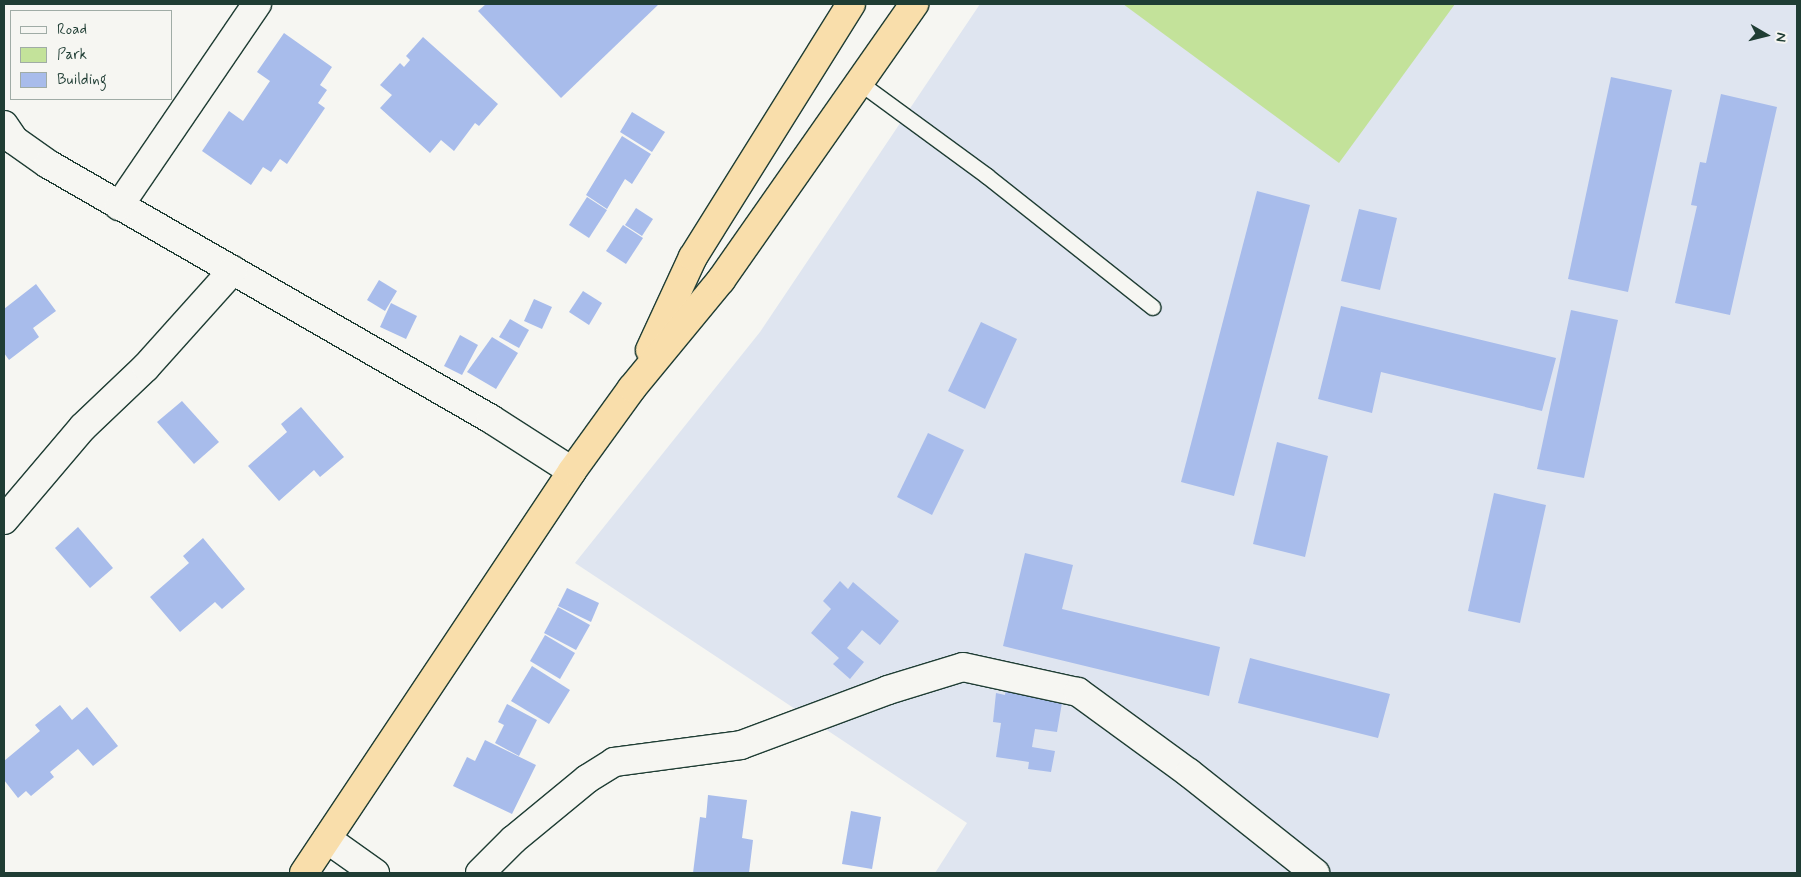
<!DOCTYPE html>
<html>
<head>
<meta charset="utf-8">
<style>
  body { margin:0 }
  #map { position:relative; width:1801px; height:877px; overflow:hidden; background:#f6f6f2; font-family:Mynerve,sans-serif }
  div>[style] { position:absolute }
  .built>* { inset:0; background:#dfe5f0 }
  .green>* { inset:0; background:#c3e29a }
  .building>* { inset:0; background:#a8bceb }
  .roads { filter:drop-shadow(1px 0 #1f3d34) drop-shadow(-1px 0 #1f3d34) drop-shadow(0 1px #1f3d34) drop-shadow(0 -1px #1f3d34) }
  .service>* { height:15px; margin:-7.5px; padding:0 7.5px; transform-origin:7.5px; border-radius:7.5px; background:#f6f6f2 }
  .minor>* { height:28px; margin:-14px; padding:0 14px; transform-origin:14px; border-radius:14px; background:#f6f6f2 }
  .trunk>* { height:28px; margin:-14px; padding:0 14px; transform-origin:14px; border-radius:14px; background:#f9deab }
  span { translate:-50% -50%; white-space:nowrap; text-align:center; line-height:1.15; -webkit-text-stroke:4px #f6f6f2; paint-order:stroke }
  .frame { position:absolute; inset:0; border:5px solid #1f3d34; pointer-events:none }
  .legend { position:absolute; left:10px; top:10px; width:162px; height:90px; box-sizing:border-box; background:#f6f6f2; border:1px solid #a0aca6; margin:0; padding:6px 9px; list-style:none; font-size:15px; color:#1f3d34 }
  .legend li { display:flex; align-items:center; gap:10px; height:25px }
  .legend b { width:25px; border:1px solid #a0aca6 }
  .north { position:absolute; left:1741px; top:10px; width:50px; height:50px; -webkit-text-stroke:4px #f6f6f2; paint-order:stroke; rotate:98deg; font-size:14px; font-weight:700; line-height:20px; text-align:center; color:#1f3d34 }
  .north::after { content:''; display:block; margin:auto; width:18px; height:22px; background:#1f3d34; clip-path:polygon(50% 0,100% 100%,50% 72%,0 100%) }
</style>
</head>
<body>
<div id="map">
  <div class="built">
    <i style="clip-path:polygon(980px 4px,1797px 4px,1797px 873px,935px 873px,967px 823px,575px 563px,760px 332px)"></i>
  </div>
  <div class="green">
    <i style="clip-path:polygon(1123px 4px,1455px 4px,1339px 163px)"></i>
  </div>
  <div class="building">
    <i style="clip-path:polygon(486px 4px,659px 4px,561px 98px,478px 11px)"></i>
    <i style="clip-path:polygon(284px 33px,332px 67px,320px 85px,327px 90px,318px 103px,325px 108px,287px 164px,280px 159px,271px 172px,263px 167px,251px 185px,202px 151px,229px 111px,243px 121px,270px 81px,257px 72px)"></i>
    <i style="clip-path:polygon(423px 37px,498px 104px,479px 126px,475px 123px,454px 151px,441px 140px,430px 153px,380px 108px,392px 95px,380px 85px,400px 63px,404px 67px,410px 60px,406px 56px)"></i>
    <i style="clip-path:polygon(1611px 77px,1672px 90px,1628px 292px,1568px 279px)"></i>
    <i style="clip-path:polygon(1721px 94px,1777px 107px,1730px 315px,1675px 303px,1697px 206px,1691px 205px,1700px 162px,1706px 163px)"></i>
    <i style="clip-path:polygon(632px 112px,665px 132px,652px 152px,620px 132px)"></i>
    <i style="clip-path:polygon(622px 136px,651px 154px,632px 184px,625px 179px,607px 209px,586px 195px)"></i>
    <i style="clip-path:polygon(1257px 191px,1310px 205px,1234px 496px,1181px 482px)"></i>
    <i style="clip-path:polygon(587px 197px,607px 210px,589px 238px,569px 225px)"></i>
    <i style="clip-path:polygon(636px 208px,653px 219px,642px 236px,625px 225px)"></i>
    <i style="clip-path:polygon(1359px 209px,1397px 218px,1380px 290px,1341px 281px)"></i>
    <i style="clip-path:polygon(623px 225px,643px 238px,626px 264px,606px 251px)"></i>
    <i style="clip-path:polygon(379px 280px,397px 291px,385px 311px,367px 300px)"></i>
    <i style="clip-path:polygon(36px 284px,56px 311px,33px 328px,39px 337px,9px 360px,4px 353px,4px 309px)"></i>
    <i style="clip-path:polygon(583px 291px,602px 303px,589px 325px,569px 312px)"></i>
    <i style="clip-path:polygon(534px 299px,552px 307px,542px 329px,524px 321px)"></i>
    <i style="clip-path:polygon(391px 303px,417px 316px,406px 339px,380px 327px)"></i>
    <i style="clip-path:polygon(1341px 306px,1556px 358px,1542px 411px,1381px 372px,1372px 413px,1318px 399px)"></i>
    <i style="clip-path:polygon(1571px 310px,1618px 320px,1584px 478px,1537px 469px)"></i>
    <i style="clip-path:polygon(510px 319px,529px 330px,519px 348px,499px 337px)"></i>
    <i style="clip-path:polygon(981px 322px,1017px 339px,985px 409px,948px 391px)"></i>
    <i style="clip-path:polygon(460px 335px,478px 345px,462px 375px,444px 366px)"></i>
    <i style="clip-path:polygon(492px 337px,518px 353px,496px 389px,467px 372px)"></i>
    <i style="clip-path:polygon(182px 401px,219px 442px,194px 464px,157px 422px)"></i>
    <i style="clip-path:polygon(301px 407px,344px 457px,320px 477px,314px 470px,279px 501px,248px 466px,287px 432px,281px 424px)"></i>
    <i style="clip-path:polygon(928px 433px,964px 450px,932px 515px,897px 497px)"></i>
    <i style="clip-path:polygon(1277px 442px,1328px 456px,1305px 557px,1253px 544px)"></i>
    <i style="clip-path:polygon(1494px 493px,1546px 505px,1520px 623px,1468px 611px)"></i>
    <i style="clip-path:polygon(78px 527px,113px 568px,90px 588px,55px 548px)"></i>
    <i style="clip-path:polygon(203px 538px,245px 589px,222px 609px,215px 602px,180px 632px,150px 597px,189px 563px,183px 556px)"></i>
    <i style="clip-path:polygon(1025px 553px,1073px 565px,1062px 609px,1220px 647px,1209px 696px,1003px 646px)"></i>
    <i style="clip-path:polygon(840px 581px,848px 589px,853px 582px,899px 621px,880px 645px,862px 630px,847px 648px,864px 662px,850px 679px,833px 664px,839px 658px,811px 633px,831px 609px,823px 601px)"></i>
    <i style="clip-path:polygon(567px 588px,599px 603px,591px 622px,558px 606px)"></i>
    <i style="clip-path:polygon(558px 607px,590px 625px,576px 650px,544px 633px)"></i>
    <i style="clip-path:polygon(545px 635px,575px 653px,560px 679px,530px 661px)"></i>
    <i style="clip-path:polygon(1250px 658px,1390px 694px,1378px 738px,1238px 703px)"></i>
    <i style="clip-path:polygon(532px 666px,570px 690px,549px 724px,511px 701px)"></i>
    <i style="clip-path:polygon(1006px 688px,1063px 697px,1057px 732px,1035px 729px,1032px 747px,1055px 751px,1051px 772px,1028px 769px,1029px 762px,996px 757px,1001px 723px,993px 722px,996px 693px,1005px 695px)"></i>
    <i style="clip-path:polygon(507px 704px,537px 720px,519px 756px,495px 743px,504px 725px,498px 722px)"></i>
    <i style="clip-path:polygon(60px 705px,72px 720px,87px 707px,118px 746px,93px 766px,78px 749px,50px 772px,54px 777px,31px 796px,26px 791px,18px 798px,4px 780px,4px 761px,40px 731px,35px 725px)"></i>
    <i style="clip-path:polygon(485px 740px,536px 765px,512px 814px,453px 786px,467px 757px,475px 761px)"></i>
    <i style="clip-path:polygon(708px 795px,747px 800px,742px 838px,753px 840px,749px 873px,693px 873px,700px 817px,706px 818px)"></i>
    <i style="clip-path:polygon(851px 811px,881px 817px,872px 869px,842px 864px)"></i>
  </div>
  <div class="roads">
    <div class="service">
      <i style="left:860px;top:83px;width:157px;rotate:36.2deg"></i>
      <i style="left:987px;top:176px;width:211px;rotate:38.4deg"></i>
    </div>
    <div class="minor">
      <i style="left:4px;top:125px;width:18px;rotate:56deg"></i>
      <i style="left:14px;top:140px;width:42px;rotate:35.2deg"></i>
      <i style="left:48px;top:164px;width:511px;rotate:29.93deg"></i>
      <i style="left:491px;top:419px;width:96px;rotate:32.7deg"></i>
      <i style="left:119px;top:206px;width:245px;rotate:-55.7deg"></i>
      <i style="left:4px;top:520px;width:122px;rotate:-49.7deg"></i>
      <i style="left:83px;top:427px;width:87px;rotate:-43.6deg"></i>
      <i style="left:146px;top:367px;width:130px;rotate:-48.1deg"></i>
      <i style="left:327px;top:839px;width:59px;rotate:35.3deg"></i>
      <i style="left:480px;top:873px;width:47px;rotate:-45deg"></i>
      <i style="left:513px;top:840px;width:96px;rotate:-39.5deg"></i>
      <i style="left:587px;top:779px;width:32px;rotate:-32deg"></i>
      <i style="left:614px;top:762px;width:128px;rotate:-7.6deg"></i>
      <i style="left:741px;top:745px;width:157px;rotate:-20.5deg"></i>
      <i style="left:888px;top:690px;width:78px;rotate:-17deg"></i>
      <i style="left:963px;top:667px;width:118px;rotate:12.3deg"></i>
      <i style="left:1078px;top:692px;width:137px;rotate:36.1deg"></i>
      <i style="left:1189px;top:773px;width:161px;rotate:38.4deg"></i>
    </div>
    <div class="trunk">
      <i style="left:650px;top:350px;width:102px;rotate:-65.2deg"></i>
      <i style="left:693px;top:257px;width:298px;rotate:-58deg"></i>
      <i style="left:304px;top:873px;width:483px;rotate:-56.3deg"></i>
      <i style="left:572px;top:471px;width:102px;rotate:-54.1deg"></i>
      <i style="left:632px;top:388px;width:140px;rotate:-50.5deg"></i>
      <i style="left:721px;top:280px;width:337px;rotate:-55deg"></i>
    </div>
  </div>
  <div class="frame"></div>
  <ul class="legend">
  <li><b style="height:6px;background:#f6f6f2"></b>Road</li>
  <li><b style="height:14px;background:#c3e29a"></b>Park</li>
  <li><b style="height:14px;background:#a8bceb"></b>Building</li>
  </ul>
  <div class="north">N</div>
</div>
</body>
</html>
